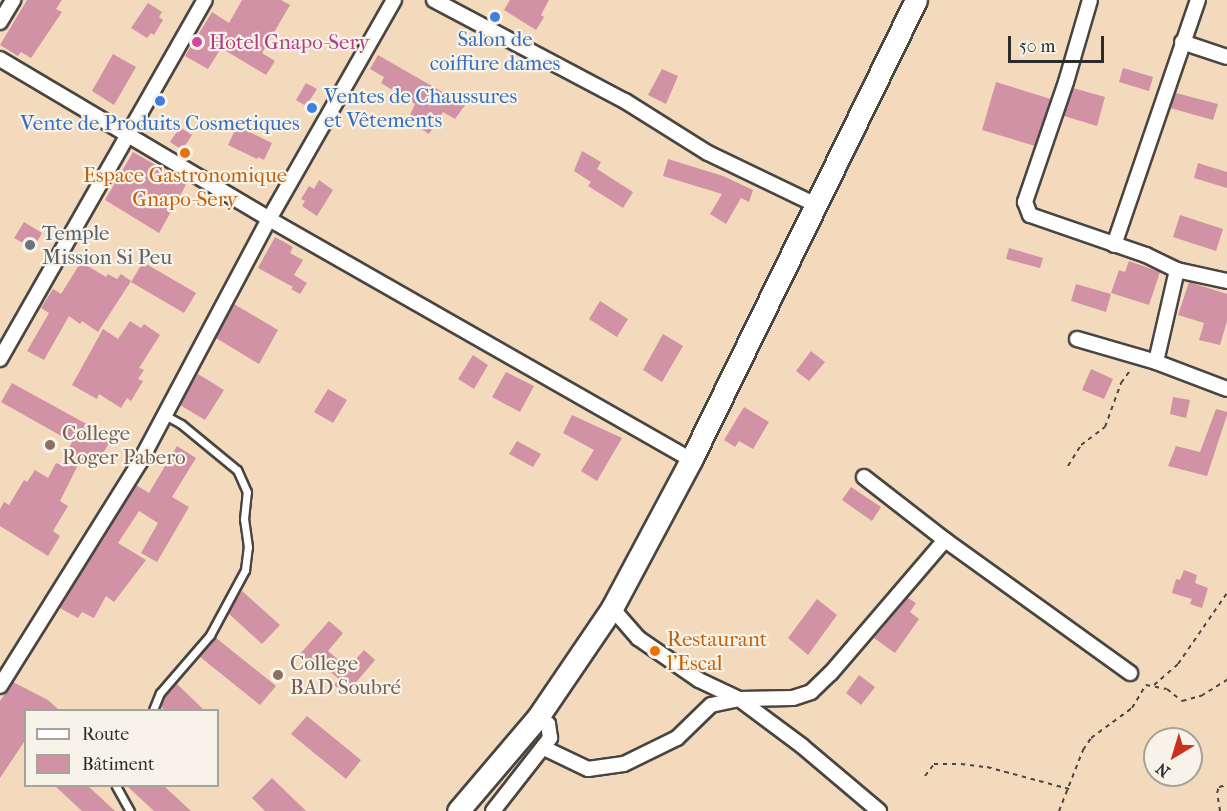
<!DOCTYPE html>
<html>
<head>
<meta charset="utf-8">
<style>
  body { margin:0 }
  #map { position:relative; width:1227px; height:811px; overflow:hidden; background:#f4dabc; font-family:"IM FELL French Canon",serif }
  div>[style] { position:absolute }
  .building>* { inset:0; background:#d092a4 }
  .path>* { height:2px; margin-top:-1px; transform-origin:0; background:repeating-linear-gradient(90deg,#494541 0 4.5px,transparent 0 9px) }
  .roads { filter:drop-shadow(2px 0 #494541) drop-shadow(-2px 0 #494541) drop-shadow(0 2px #494541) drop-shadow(0 -2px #494541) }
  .lane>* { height:7px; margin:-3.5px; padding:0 3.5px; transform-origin:3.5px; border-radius:3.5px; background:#fff }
  .street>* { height:14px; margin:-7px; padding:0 7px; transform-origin:7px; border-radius:7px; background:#fff }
  .primary>* { height:21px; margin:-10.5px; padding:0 10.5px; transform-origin:10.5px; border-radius:10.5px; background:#fff }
  .dots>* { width:16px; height:16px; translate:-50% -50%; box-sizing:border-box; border:3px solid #f7f3e8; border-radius:50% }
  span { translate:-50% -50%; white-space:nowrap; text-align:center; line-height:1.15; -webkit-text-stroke:4.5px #f7f3e8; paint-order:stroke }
  .shop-label { font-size:21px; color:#366cbe }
  .left { translate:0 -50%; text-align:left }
  .hotel-label { font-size:21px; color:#b23c85 }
  .food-label { font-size:21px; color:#c56008 }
  .worship-label { font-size:21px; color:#5b616d }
  .education-label { font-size:21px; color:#785e54 }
  .legend { position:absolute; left:24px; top:709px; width:195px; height:78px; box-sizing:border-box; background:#f7f3e8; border:2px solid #a5a39c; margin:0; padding:8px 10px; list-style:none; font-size:18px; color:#2b2b2b }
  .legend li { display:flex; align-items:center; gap:12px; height:30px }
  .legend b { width:30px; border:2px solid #a5a39c }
  .north { position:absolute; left:1143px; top:727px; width:60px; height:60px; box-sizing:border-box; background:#f7f3e8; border:2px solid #a5a39c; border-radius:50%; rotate:218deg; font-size:16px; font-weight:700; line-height:24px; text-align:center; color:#2b2b2b }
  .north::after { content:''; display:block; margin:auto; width:21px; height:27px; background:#c8321e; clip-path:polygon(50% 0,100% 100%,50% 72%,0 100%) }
  .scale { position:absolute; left:1008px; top:36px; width:96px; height:27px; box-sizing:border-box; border:3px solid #2b2b2b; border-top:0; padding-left:8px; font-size:18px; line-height:21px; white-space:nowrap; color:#2b2b2b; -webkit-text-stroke:4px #f7f3e8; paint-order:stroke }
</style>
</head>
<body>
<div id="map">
  <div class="building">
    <i style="clip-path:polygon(27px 0,62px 0,56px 9px,62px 12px,31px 58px,21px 52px,18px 56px,0 45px)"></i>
    <i style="clip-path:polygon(242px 0,281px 0,290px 5px,262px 53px,275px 61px,266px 75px,221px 48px,208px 69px,185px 56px,212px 12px,229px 23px)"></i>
    <i style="clip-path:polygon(510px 0,549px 0,541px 15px,544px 17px,536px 30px,504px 10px)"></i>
    <i style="clip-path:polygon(148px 3px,162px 12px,159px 17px,163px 20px,154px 35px,151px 33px,147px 38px,131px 28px)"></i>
    <i style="clip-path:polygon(113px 54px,136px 67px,114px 105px,92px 91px)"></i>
    <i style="clip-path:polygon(378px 55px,465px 105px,455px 119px,443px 112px,429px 134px,420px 128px,425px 122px,410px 115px,415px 104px,381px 83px,384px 77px,370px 69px)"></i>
    <i style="clip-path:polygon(1123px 68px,1153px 77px,1149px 91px,1119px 82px)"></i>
    <i style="clip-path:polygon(662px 69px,678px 76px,666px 104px,648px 95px)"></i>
    <i style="clip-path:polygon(996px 82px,1051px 99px,1035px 146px,982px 130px)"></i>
    <i style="clip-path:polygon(306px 83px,317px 89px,306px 106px,296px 100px)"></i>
    <i style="clip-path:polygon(1073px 88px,1105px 97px,1097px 126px,1064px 116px)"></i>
    <i style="clip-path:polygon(1176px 93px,1218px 104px,1213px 120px,1170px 108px)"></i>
    <i style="clip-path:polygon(237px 126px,272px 143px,264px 160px,258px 157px,257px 159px,228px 145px)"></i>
    <i style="clip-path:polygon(180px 127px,192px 135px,182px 150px,170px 142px)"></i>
    <i style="clip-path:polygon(582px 151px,601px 162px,597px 169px,633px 192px,623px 208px,588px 186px,591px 182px,574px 171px)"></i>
    <i style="clip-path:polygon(133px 152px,187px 183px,159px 233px,105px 200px)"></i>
    <i style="clip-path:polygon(668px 159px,723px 176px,753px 190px,749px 202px,741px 198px,726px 224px,710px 214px,722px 194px,663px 176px)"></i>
    <i style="clip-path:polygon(1198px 163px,1227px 172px,1227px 188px,1194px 178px)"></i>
    <i style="clip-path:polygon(319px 180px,333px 190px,317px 216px,302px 206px,305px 201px,301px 199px,309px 186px,314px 189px)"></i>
    <i style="clip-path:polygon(1180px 215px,1223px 229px,1216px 251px,1173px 237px)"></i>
    <i style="clip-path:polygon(24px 222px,42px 233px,33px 249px,14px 238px)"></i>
    <i style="clip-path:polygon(275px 237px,293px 247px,290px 253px,303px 260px,294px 275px,307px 283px,300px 294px,291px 289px,293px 287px,258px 268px)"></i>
    <i style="clip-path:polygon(1009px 248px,1043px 258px,1040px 268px,1006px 259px)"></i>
    <i style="clip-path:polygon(1129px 261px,1160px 272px,1149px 305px,1111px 293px,1119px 270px,1125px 272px)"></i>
    <i style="clip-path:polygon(81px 262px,106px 277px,108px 274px,117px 279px,121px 274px,131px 281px,98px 332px,82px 321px,80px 324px,69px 316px,44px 360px,27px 351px,49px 313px,41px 308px,53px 289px,61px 294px)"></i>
    <i style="clip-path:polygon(143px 262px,196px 293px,184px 313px,131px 282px)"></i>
    <i style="clip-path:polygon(1189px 282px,1227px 294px,1227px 321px,1220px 345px,1199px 340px,1204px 323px,1178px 315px)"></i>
    <i style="clip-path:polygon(1076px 284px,1111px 294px,1106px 312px,1071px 301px)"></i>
    <i style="clip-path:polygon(600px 301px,628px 319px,617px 337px,589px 319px)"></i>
    <i style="clip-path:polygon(234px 304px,278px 330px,259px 364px,216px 338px)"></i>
    <i style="clip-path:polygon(130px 321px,141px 328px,144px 324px,160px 335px,139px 368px,144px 370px,138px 379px,143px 381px,131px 401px,127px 398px,121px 408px,99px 394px,97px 399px,72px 385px,103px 329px,118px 339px)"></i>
    <i style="clip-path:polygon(663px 334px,683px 346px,662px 382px,643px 370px)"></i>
    <i style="clip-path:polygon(811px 351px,825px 362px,809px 381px,796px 371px)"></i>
    <i style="clip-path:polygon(473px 355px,488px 365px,474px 389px,458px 379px)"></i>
    <i style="clip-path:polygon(1091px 369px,1113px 379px,1104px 399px,1082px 390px)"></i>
    <i style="clip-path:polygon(506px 372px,534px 386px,520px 412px,492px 397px)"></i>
    <i style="clip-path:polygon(198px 374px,224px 390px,205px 420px,180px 405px)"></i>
    <i style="clip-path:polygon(12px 383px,112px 438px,94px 469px,80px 461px,60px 501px,68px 506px,53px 531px,60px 536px,48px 556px,0 526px,0 509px,4px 502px,9px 505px,24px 480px,27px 482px,35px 470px,48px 478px,56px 463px,61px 465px,72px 442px,1px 402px)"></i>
    <i style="clip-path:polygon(328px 389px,347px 400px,333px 423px,314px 412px)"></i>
    <i style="clip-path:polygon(1173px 397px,1190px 400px,1186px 418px,1170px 414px)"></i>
    <i style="clip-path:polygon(744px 407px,769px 422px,753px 449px,739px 441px,735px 447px,724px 440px)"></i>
    <i style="clip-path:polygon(1216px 409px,1227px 412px,1227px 415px,1207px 476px,1168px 466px,1176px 446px,1200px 452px)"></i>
    <i style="clip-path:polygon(572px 415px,622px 438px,597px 481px,581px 471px,594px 450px,563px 433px)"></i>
    <i style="clip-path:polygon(517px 441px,541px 454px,533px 467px,509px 454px)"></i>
    <i style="clip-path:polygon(177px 446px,196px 458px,172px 497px,189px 507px,157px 562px,141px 553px,158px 523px,139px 511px,118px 543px,146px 560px,114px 602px,106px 596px,94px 618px,82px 612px,78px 618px,60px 608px,136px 485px,149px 493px)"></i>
    <i style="clip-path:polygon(851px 487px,881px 507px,872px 521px,842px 500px)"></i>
    <i style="clip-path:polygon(1184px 570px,1197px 575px,1195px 583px,1208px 588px,1202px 608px,1190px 604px,1192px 599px,1172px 593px,1176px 579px,1180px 580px)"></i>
    <i style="clip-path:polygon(242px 591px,280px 625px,262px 644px,228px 613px)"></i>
    <i style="clip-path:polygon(908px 598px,916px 603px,910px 612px,919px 619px,895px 653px,874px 638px)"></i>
    <i style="clip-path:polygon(817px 599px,837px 615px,808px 655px,788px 638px)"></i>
    <i style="clip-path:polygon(329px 621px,343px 633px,328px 651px,348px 668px,364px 650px,375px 660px,346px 694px,334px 685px,339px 679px,318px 662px,315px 666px,300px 654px)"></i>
    <i style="clip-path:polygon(215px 637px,276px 686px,260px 705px,199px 656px)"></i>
    <i style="clip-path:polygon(859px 675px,875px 687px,861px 705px,846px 693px)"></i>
    <i style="clip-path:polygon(13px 682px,48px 700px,60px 711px,26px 711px,26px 739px,0 778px,0 701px)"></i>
    <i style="clip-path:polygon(176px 683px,205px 711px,165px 711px,161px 706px,165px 696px)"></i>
    <i style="clip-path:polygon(307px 716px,361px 760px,346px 779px,291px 734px)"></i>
    <i style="clip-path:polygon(272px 778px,306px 811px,265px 811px,252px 798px)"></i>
    <i style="clip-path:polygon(55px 786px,88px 786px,115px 811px,82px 811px)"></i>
    <i style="clip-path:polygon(127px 786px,164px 786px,191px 811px,154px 811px)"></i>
  </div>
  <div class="path">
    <i style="left:1068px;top:466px;width:25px;rotate:-58deg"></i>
    <i style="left:1081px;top:445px;width:30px;rotate:-37deg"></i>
    <i style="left:1105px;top:427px;width:47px;rotate:-70deg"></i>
    <i style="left:1121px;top:383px;width:17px;rotate:-54deg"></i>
    <i style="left:1154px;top:685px;width:32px;rotate:-41deg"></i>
    <i style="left:1178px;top:664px;width:86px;rotate:-55.4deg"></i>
    <i style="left:925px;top:776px;width:15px;rotate:-53deg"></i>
    <i style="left:934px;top:764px;width:27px"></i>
    <i style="left:961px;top:764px;width:26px;rotate:7deg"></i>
    <i style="left:987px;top:767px;width:85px;rotate:15deg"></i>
    <i style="left:1059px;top:811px;width:66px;rotate:-68.5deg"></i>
    <i style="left:1083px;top:750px;width:14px;rotate:-56deg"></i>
    <i style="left:1091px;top:738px;width:51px;rotate:-36.2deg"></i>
    <i style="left:1132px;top:708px;width:27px;rotate:-59deg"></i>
    <i style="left:1146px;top:685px;width:21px;rotate:11deg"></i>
    <i style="left:1167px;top:689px;width:19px;rotate:39deg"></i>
    <i style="left:1182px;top:701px;width:20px;rotate:-15deg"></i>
    <i style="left:1201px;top:696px;width:31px;rotate:-32deg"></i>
    <i style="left:1220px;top:811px;width:18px;rotate:-99deg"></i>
    <i style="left:1217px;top:793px;width:6px;rotate:-72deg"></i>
    <i style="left:1219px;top:787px;width:8px;rotate:-14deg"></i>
  </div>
  <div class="roads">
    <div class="lane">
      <i style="left:153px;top:710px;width:18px;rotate:-68deg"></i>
      <i style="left:160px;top:693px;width:77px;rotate:-49.2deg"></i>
      <i style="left:210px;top:635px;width:74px;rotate:-61.7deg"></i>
      <i style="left:245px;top:570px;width:23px;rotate:-83deg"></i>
      <i style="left:248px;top:547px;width:28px;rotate:-98deg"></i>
      <i style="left:244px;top:519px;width:27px;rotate:-84deg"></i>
      <i style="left:247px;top:492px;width:24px;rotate:-114deg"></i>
      <i style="left:237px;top:470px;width:72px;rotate:-140.6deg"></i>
      <i style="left:181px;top:424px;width:18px;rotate:-151deg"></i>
      <i style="left:116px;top:786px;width:29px;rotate:61deg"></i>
    </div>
    <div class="street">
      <i style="left:394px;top:0;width:252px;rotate:119.7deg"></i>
      <i style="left:269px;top:219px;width:486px;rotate:29.7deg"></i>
      <i style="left:434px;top:0;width:216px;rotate:27.9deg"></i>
      <i style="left:625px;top:101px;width:98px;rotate:32.1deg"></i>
      <i style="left:708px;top:153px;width:120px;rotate:25.7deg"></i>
      <i style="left:1090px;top:0;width:85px;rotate:106.3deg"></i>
      <i style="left:1066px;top:82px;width:127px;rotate:108.9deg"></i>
      <i style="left:1025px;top:202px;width:14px;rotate:69deg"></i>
      <i style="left:1030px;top:215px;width:123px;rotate:19deg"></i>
      <i style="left:1146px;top:255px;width:34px;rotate:26deg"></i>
      <i style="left:0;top:22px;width:26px;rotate:-59deg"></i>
      <i style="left:1182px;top:42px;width:47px;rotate:18.4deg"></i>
      <i style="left:0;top:59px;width:313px;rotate:30.7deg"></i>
      <i style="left:269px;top:219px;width:275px;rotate:118deg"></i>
      <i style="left:140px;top:462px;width:264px;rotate:122deg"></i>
      <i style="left:1114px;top:245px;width:259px;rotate:-71.1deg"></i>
      <i style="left:1227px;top:281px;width:51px;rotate:-167.6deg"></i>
      <i style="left:1177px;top:270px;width:94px;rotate:102.9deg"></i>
      <i style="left:1156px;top:362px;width:76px;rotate:20.8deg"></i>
      <i style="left:1077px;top:339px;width:82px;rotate:16.2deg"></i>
      <i style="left:0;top:359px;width:413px;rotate:-60.3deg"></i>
      <i style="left:864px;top:477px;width:103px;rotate:37.9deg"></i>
      <i style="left:945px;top:540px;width:228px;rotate:35.7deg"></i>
      <i style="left:612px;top:608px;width:40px;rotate:49deg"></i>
      <i style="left:638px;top:638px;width:74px;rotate:34.5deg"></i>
      <i style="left:699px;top:680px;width:44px;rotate:25.4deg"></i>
      <i style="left:739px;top:699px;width:79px;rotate:36.7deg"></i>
      <i style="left:802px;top:746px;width:101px;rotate:40.2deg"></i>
      <i style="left:544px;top:748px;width:49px;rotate:25.5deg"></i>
      <i style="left:588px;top:769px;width:36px;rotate:-8deg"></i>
      <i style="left:624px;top:764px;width:59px;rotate:-26.1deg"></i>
      <i style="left:677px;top:738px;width:47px;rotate:-44.1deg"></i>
      <i style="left:711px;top:705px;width:29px;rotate:-12deg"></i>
      <i style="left:739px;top:699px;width:54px;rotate:-1.1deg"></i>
      <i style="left:793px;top:698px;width:19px;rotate:-18deg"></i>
      <i style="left:811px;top:692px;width:28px;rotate:-44deg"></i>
      <i style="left:831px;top:673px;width:175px;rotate:-49.4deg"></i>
      <i style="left:493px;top:811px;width:93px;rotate:-52deg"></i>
      <i style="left:550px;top:738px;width:14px;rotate:-98deg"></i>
      <i style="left:548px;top:724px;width:12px;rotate:-145deg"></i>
    </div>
    <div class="primary">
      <i style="left:458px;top:811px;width:123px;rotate:-49.6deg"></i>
      <i style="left:538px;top:717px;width:132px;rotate:-55.8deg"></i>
      <i style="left:612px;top:608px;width:168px;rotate:-61.9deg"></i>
      <i style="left:691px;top:460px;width:512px;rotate:-63.94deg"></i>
    </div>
  </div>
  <div class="dots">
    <i style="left:495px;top:17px;background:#3f7fe0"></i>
    <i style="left:197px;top:42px;background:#d1479c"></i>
    <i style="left:160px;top:101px;background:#3f7fe0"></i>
    <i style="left:312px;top:108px;background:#3f7fe0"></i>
    <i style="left:185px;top:153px;background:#e8710a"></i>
    <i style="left:30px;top:245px;background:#6b7280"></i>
    <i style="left:50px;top:445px;background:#8d6e63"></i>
    <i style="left:655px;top:651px;background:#e8710a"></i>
    <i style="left:278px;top:675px;background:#8d6e63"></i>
  </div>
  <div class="shop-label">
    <span style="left:495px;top:51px">Salon de<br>coiffure dames</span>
    <span class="left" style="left:324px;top:108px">Ventes de Chaussures<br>et Vêtements</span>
    <span style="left:160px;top:123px">Vente de Produits Cosmetiques</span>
  </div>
  <div class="hotel-label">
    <span class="left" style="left:209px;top:42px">Hotel Gnapo-Sery</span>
  </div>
  <div class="food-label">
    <span style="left:185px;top:187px">Espace Gastronomique<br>Gnapo-Sery</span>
    <span class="left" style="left:667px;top:651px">Restaurant<br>l'Escal</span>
  </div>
  <div class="worship-label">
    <span class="left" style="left:42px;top:245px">Temple<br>Mission Si Peu</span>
  </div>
  <div class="education-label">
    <span class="left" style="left:62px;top:445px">College<br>Roger Pabero</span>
    <span class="left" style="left:290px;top:675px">College<br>BAD Soubré</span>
  </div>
  <ul class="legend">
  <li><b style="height:8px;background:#fff"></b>Route</li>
  <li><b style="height:16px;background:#d092a4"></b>Bâtiment</li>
  </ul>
  <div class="north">N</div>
  <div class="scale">50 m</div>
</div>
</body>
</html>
